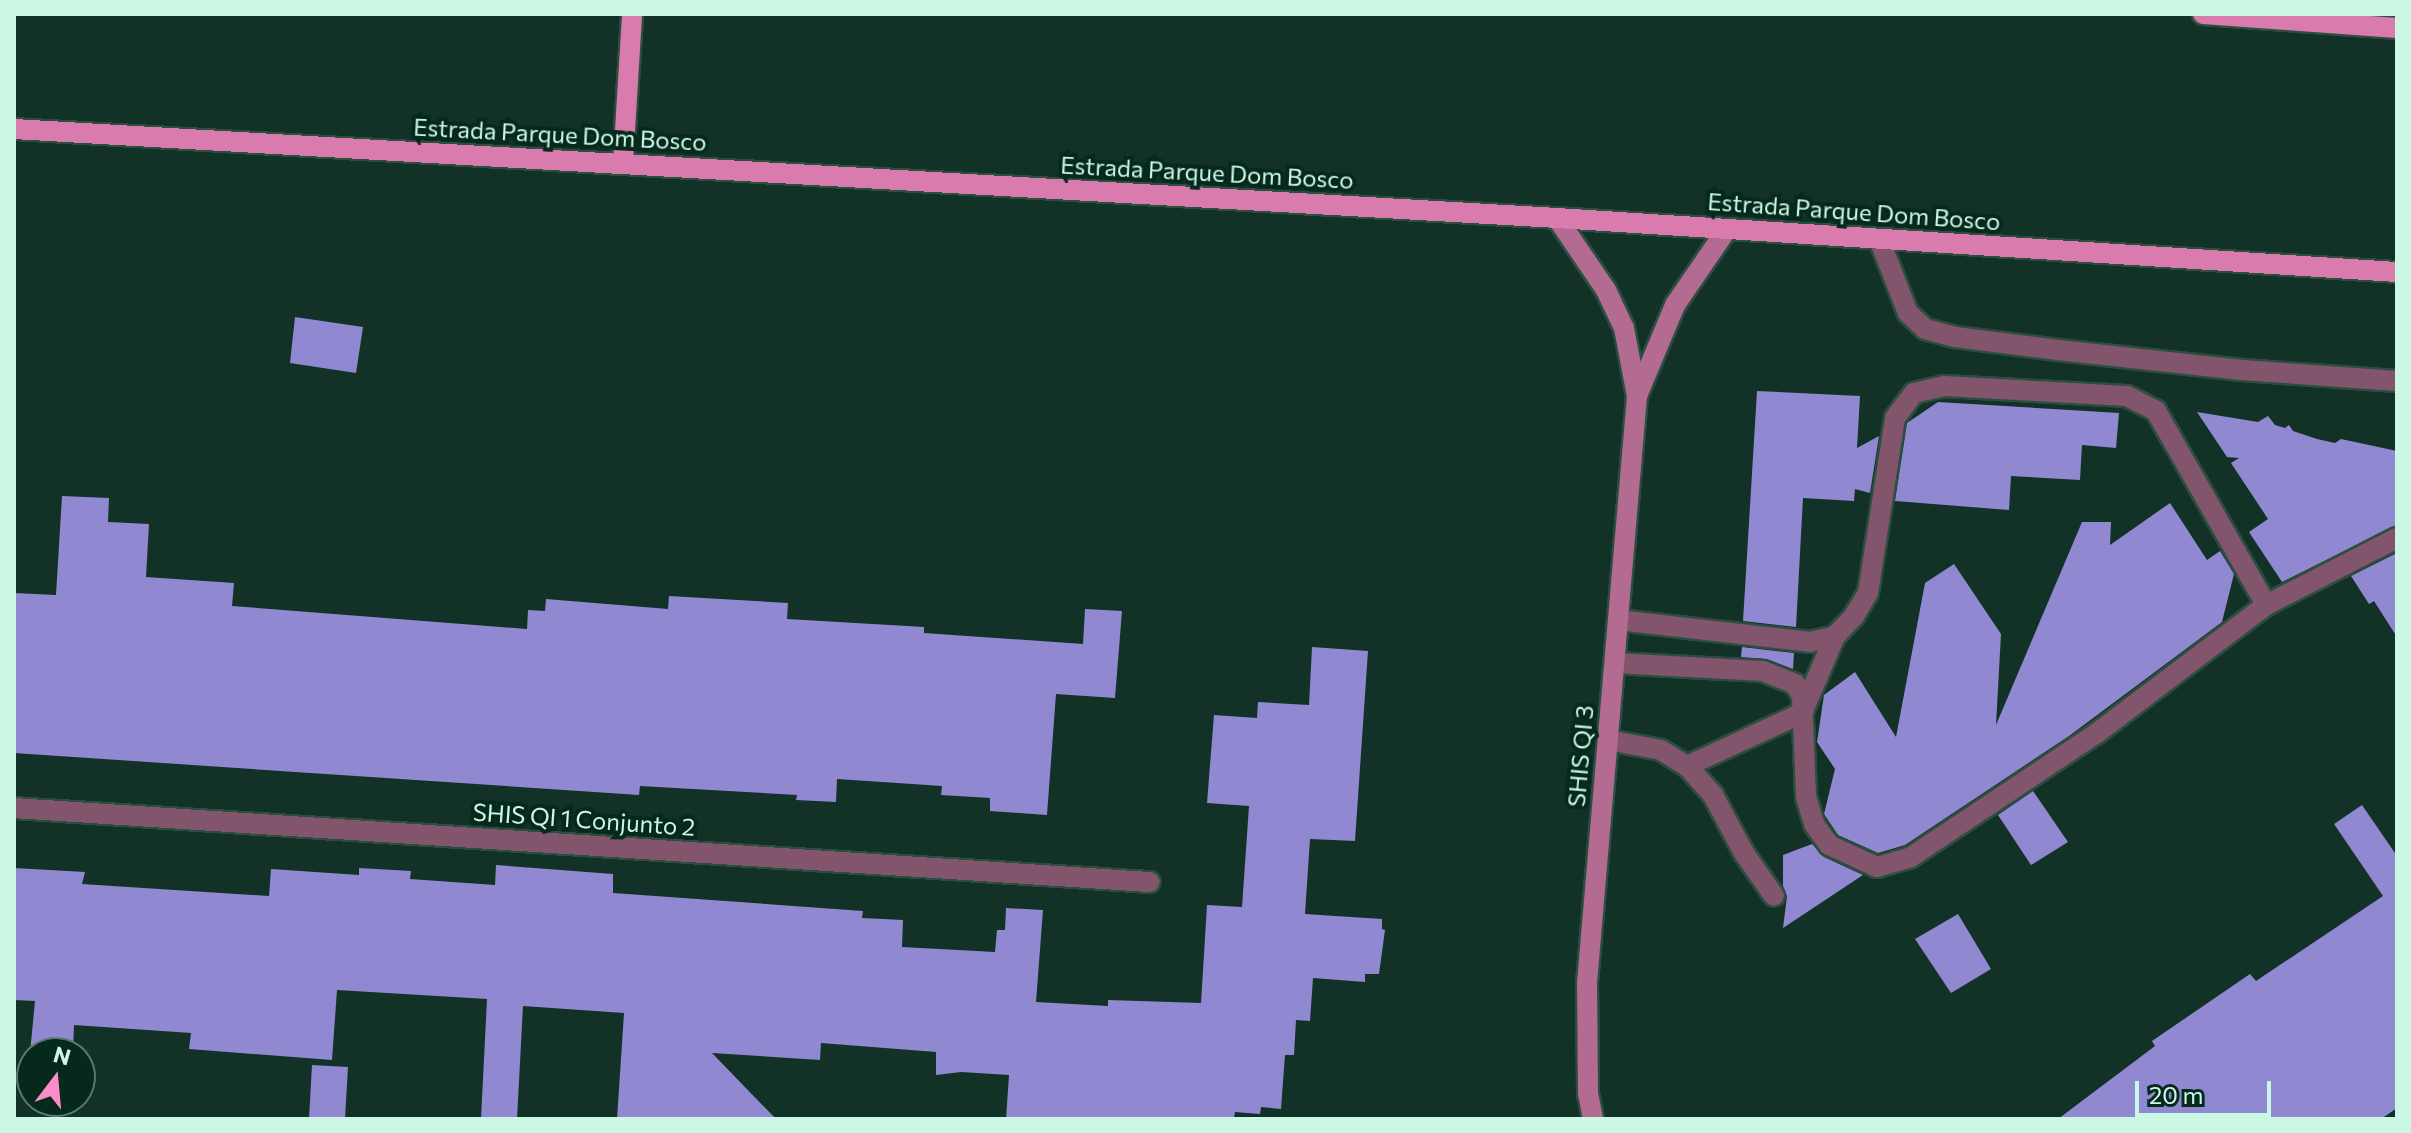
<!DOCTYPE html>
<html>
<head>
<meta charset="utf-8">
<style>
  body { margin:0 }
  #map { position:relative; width:2411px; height:1133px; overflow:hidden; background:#123227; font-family:Commissioner,sans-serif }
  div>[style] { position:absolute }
  .building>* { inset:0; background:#9088d1 }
  .roads { filter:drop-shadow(2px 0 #2c4e41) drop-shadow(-2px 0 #2c4e41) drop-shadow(0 2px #2c4e41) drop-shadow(0 -2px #2c4e41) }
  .lane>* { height:20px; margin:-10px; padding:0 10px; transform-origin:10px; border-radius:10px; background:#83556c }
  .street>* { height:20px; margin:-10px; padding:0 10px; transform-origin:10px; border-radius:10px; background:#83556c }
  .secondary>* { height:20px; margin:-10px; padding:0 10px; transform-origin:10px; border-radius:10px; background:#b36b91 }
  .primary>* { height:20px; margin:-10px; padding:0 10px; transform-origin:10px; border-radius:10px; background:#d97cad }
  span { translate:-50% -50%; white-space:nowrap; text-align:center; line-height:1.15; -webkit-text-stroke:8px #07281d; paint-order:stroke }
  .street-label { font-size:24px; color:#caf8e4 }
  .frame { position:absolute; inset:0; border:16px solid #caf8e4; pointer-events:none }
  .north { position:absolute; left:16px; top:1037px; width:80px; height:80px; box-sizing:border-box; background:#07281d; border:2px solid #557b6d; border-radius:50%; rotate:16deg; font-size:22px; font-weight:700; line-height:32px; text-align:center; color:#caf8e4 }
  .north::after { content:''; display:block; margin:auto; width:28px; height:36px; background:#fa8fc8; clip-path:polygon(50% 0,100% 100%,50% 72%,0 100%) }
  .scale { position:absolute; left:2135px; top:1081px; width:136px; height:36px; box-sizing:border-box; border:4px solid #caf8e4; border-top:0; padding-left:10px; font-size:24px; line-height:28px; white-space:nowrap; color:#caf8e4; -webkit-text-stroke:6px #07281d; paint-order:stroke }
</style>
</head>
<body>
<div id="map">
  <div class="building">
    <i style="clip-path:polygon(295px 317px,363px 327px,356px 373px,290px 363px)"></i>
    <i style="clip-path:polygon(1757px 391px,1860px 396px,1857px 448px,1879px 436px,1870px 493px,1855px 489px,1854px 501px,1803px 498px,1796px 627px,1743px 621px)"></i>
    <i style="clip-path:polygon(1938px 402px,2119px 413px,2116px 448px,2082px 445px,2080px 480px,2011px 476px,2009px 510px,1895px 501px,1907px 423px)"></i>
    <i style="clip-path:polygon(2197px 412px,2258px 422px,2268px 416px,2275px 425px,2285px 428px,2289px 425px,2293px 431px,2317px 439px,2335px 443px,2341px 439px,2397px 451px,2397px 525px,2282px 582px,2249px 532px,2268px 519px,2231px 463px,2239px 458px,2227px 457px)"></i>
    <i style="clip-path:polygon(62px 496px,109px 498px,108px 522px,149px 524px,146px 577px,234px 583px,232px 606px,527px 629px,528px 610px,545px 611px,546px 599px,668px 609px,669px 596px,788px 603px,787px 619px,924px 627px,924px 633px,1083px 644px,1085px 609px,1122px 611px,1115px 698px,1056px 694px,1047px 815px,990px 811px,990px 798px,941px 795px,942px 786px,837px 779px,836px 802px,796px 800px,797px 795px,640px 786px,639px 795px,14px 753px,14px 593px,56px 595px)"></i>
    <i style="clip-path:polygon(2170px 503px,2207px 560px,2220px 551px,2234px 574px,2222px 622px,2069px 736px,1905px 845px,1878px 853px,1838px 835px,1824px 814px,1835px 769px,1817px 742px,1824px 695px,1855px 672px,1896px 737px,1925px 583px,1954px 564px,2001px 634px,1996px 725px,2082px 522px,2111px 522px,2110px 545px)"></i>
    <i style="clip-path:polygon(2397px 553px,2397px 637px,2374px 601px,2369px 604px,2351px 576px)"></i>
    <i style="clip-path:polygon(1312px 647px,1368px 651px,1355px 841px,1310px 839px,1305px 914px,1382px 919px,1382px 929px,1385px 930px,1379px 974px,1365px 974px,1365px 982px,1313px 978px,1310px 1021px,1296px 1020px,1294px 1055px,1285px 1055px,1281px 1109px,1261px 1107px,1260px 1114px,1235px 1112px,1234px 1119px,1006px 1119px,1009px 1075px,961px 1072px,936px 1075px,936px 1052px,821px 1043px,820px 1060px,712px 1053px,776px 1119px,617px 1119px,624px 1013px,523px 1006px,517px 1119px,481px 1119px,487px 999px,337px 990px,332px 1060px,189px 1049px,191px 1033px,74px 1025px,73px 1053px,30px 1053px,35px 1001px,14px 1000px,14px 868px,85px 872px,82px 884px,269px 896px,271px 869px,359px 875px,359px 868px,411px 871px,410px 879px,495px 885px,496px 865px,613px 874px,613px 893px,863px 911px,862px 918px,903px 920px,902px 947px,995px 952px,997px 930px,1005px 930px,1006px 908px,1043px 910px,1036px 1002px,1108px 1006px,1108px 1000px,1201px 1003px,1207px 905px,1242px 907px,1249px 806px,1207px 803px,1214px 715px,1257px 718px,1258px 702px,1309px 705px)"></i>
    <i style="clip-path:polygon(1742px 647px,1794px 653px,1793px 669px,1767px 659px,1741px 657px)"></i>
    <i style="clip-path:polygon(2033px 791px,2068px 842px,2031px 865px,1998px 815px)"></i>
    <i style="clip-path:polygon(2362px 805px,2397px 856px,2397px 1108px,2381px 1119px,2058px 1119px,2155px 1046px,2152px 1041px,2250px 974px,2256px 981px,2383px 896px,2334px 824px)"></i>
    <i style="clip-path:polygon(1812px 844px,1824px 857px,1863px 875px,1783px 928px,1787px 896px,1783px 886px,1783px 855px)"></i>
    <i style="clip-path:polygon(1958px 914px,1991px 969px,1951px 993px,1915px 939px)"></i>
    <i style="clip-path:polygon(312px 1065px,348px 1067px,345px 1119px,309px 1119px)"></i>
  </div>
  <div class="roads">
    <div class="lane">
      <i style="left:1879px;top:239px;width:79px;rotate:68.6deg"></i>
      <i style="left:1908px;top:313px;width:23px;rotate:43deg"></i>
      <i style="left:1925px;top:329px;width:31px;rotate:15deg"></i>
      <i style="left:1955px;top:337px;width:104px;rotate:7.2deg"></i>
      <i style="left:2058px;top:350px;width:185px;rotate:6.2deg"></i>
      <i style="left:2242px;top:370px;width:155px;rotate:4.1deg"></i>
      <i style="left:1618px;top:620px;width:193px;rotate:6.5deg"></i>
      <i style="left:1810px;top:642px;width:26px;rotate:-13deg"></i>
      <i style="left:1835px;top:636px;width:28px;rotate:-46deg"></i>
      <i style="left:1854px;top:616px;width:27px;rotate:-59deg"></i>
      <i style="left:1868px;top:593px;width:177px;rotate:-81.2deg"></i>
      <i style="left:1895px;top:418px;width:31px;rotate:-53deg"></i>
      <i style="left:1914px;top:393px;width:31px;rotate:-13deg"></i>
      <i style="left:1944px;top:386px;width:183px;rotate:3.1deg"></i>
      <i style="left:2127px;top:396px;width:33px;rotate:27deg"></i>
      <i style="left:2156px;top:411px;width:223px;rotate:60.4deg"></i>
      <i style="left:1615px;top:663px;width:148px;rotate:3.1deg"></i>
      <i style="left:1763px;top:671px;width:35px;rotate:22deg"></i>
      <i style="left:1795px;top:684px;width:14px;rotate:60deg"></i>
      <i style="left:1802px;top:696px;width:101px;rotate:87.7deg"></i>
      <i style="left:1806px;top:797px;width:28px;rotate:73deg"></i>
      <i style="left:1814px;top:824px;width:26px;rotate:54deg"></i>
      <i style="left:1829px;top:845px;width:53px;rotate:24.6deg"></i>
      <i style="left:1877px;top:867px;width:35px;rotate:-16deg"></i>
      <i style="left:1911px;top:857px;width:224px;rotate:-33.7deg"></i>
      <i style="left:2097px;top:733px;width:212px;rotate:-37.1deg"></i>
      <i style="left:2266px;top:605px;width:147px;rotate:-27.1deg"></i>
      <i style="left:1608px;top:740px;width:54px;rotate:10.7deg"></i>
      <i style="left:1661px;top:750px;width:31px;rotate:32deg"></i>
      <i style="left:1687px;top:766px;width:39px;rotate:48deg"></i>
      <i style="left:1713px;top:795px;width:66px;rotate:61.9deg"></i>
      <i style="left:1744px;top:853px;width:52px;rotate:55.1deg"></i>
      <i style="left:1687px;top:766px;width:127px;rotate:-24.7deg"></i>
      <i style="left:1802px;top:713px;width:84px;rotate:-66.8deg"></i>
    </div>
    <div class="street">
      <i style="left:14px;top:808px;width:1138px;rotate:3.73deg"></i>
    </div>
    <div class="secondary">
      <i style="left:1557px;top:218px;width:87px;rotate:55.8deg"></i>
      <i style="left:1606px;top:290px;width:42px;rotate:64.7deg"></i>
      <i style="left:1624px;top:328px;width:69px;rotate:79.2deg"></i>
      <i style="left:1593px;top:1119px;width:25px;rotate:-101deg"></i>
      <i style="left:1588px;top:1094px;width:111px;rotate:-90.5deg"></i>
      <i style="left:1587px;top:983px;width:589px;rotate:-85.13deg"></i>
      <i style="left:1637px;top:396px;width:99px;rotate:-67.3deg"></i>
      <i style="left:1675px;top:305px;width:92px;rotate:-55.6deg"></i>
    </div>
    <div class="primary">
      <i style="left:2203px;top:14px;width:195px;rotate:4.1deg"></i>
      <i style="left:14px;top:129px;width:1546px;rotate:3.3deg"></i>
      <i style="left:1557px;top:218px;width:842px;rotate:3.68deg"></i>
      <i style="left:623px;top:163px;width:149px;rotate:-86.5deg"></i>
    </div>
  </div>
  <div class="street-label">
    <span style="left:560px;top:134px;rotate:3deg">Estrada Parque Dom Bosco</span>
    <span style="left:1207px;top:172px;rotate:3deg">Estrada Parque Dom Bosco</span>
    <span style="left:1854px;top:211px;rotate:4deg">Estrada Parque Dom Bosco</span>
    <span style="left:1580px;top:756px;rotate:-85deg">SHIS QI 3</span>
    <span style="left:584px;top:819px;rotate:4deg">SHIS QI 1 Conjunto 2</span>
  </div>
  <div class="frame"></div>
  <div class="north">N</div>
  <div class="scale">20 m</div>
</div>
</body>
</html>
